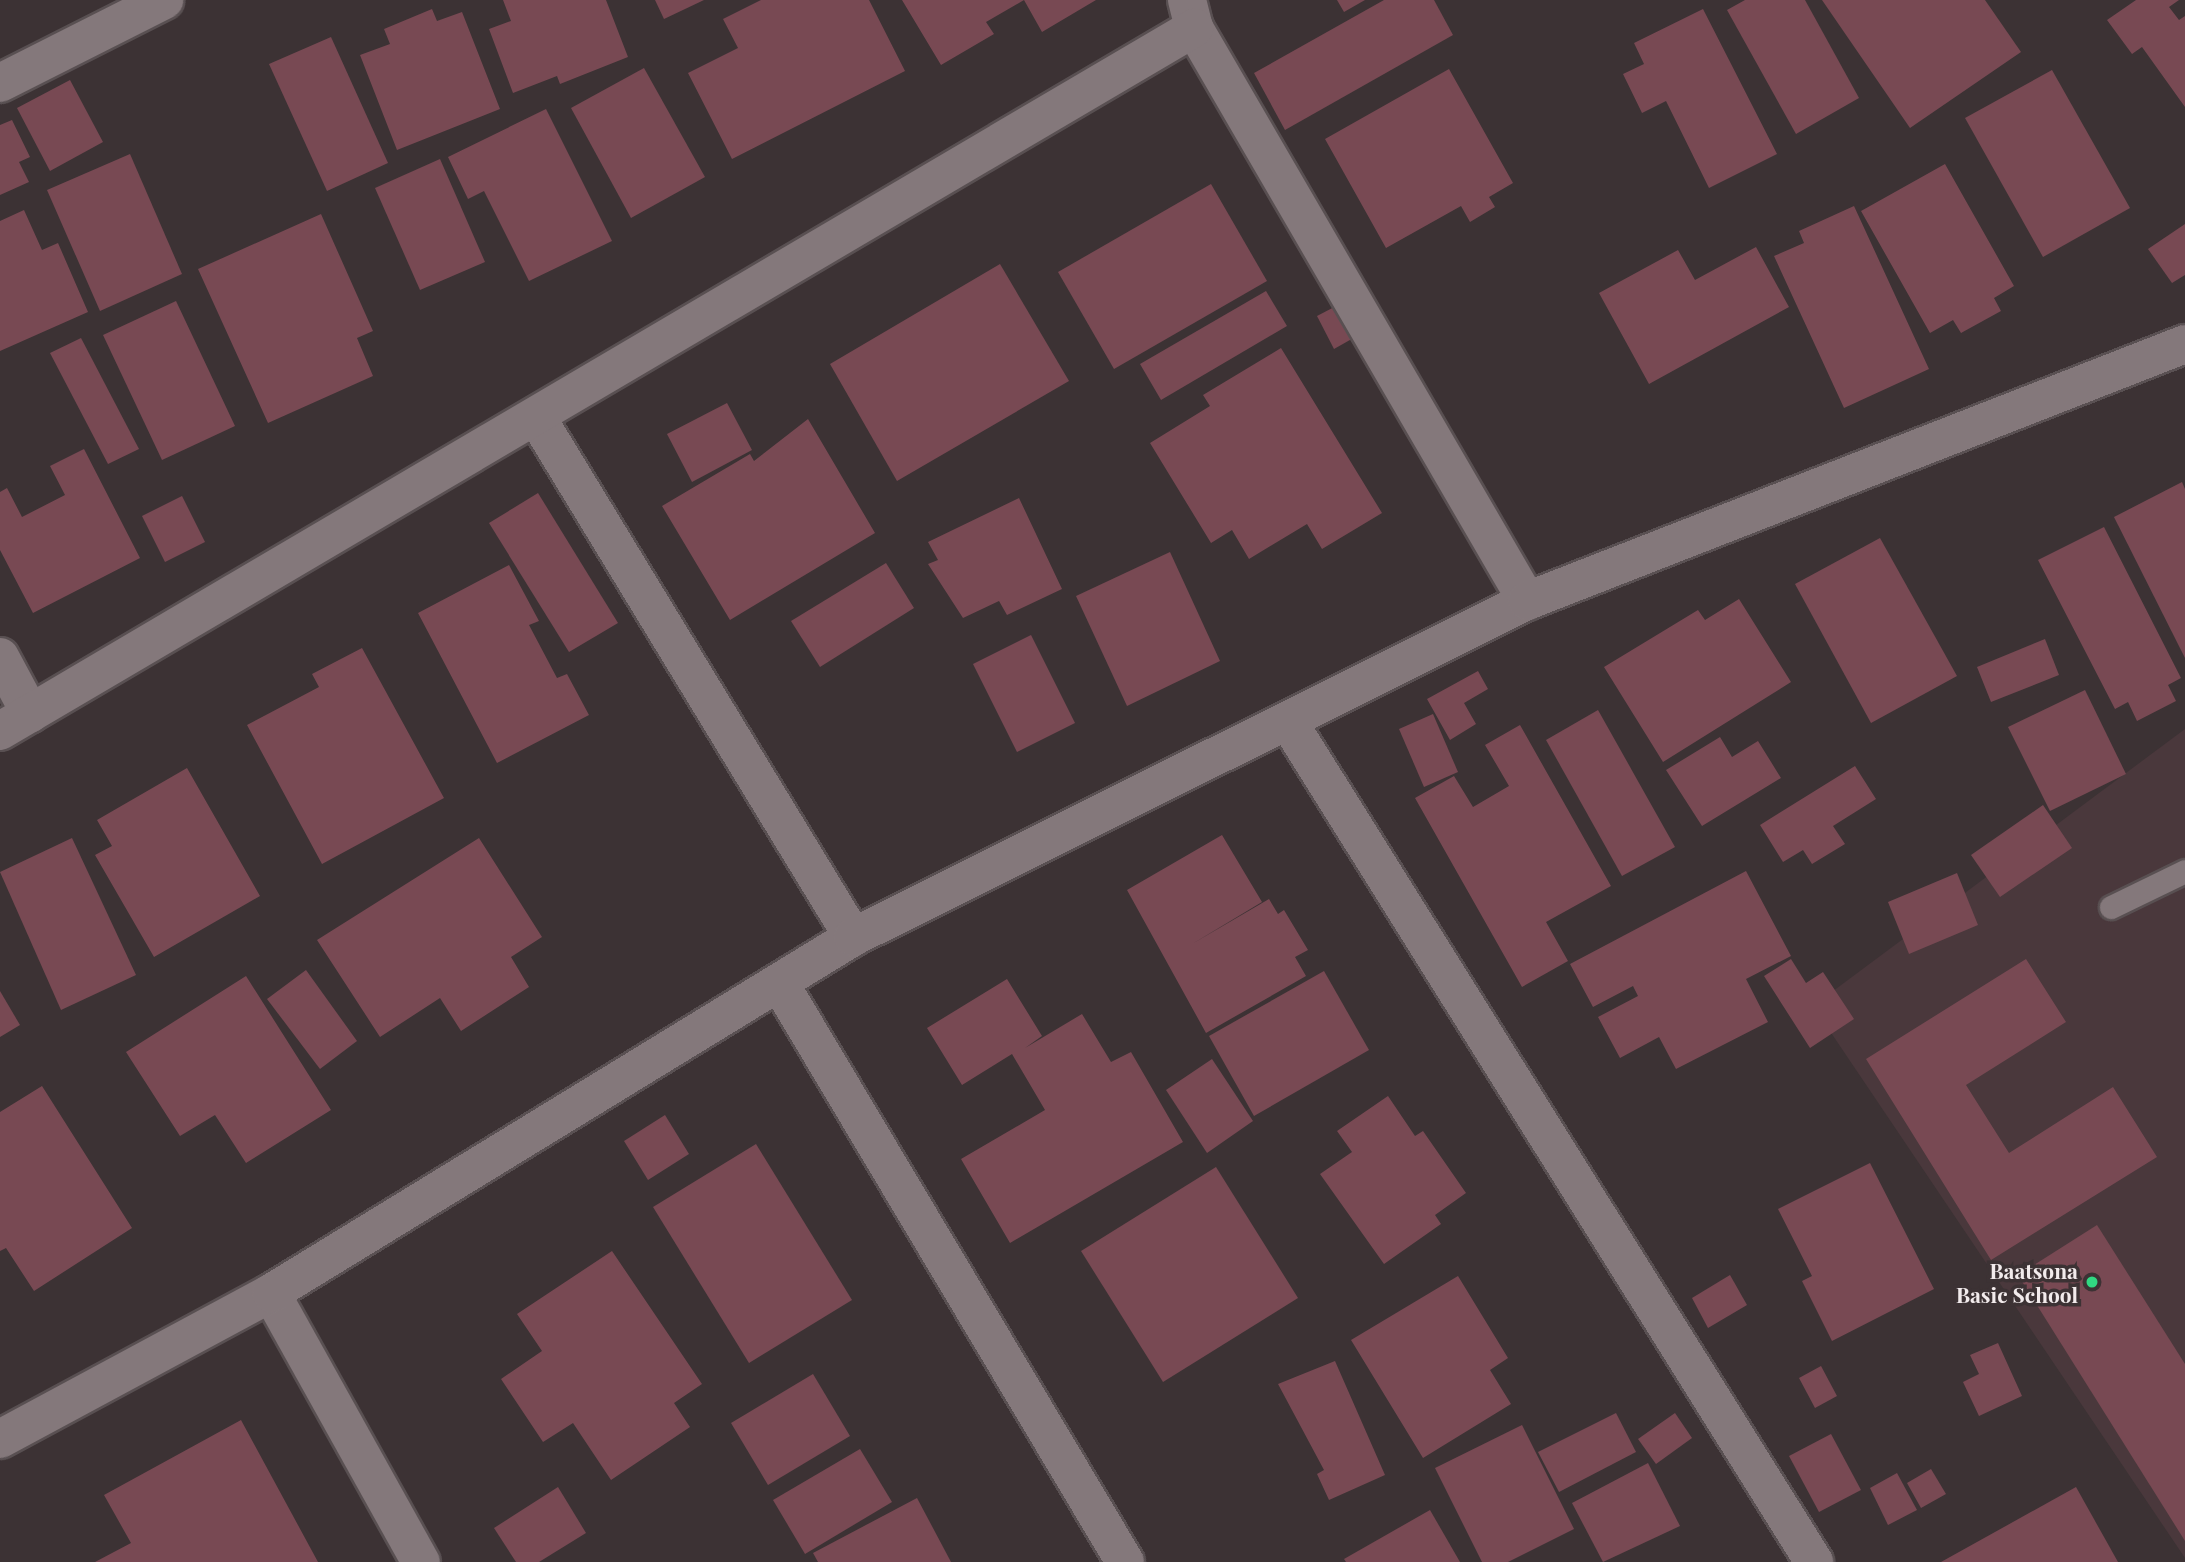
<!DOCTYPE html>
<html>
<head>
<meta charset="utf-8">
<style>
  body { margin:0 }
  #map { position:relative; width:2185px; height:1562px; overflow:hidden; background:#3c3234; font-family:"Playfair Display",serif }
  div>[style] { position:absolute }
  .built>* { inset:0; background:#4a383c }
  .building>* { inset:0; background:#784953 }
  .roads { filter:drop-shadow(2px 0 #595052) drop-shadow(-2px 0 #595052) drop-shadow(0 2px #595052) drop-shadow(0 -2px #595052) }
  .lane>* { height:23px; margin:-11.5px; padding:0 11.5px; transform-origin:11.5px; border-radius:11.5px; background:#84787b }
  .street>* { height:38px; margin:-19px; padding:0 19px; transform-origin:19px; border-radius:19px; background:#84787b }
  .dots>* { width:19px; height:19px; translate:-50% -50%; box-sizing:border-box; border:4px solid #3c3234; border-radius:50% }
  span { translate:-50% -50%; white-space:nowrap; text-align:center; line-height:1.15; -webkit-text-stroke:7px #3c3234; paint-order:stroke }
  .poi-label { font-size:21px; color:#f2ebec; font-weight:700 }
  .right { translate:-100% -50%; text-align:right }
</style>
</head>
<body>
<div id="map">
  <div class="built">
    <i style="clip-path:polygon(2185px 729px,2185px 1558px,1813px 1006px)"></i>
  </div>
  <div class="building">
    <i style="clip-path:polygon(503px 0,606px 0,628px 57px,560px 84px,557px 76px,513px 93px,489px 29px,511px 21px)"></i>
    <i style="clip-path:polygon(655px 0,704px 0,664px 19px)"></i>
    <i style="clip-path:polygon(761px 0,869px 0,905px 71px,732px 159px,688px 73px,738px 48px,723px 19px)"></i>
    <i style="clip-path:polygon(902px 0,1096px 0,1042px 32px,1024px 0,986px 22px,994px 34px,941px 65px)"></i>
    <i style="clip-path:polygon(1337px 0,1365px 0,1344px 12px)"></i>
    <i style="clip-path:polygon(1384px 0,1434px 0,1453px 35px,1285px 130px,1254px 73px)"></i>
    <i style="clip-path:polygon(1745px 0,1805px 0,1859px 98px,1796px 134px,1727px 10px)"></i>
    <i style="clip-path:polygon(1822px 0,1985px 0,2021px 52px,1910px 128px)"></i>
    <i style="clip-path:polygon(2136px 0,2179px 0,2169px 7px,2179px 20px,2185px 16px,2185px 107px,2142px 47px,2132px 54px,2107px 20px)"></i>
    <i style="clip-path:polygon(432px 9px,437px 21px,462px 12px,500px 109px,397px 150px,360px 55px,390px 44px,384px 29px)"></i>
    <i style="clip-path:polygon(1703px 9px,1777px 154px,1709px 188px,1666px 101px,1642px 113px,1623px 74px,1644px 64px,1634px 43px)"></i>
    <i style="clip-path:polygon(331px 37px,388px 163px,327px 191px,269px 64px)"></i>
    <i style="clip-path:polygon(644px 68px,705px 177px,631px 218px,571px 108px)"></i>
    <i style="clip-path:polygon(1449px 69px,1513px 183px,1489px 197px,1495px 207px,1470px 222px,1461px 206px,1386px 248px,1325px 139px)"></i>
    <i style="clip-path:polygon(2052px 70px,2130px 208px,2043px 257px,1965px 118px)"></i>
    <i style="clip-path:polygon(70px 80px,103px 142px,50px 171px,17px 108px)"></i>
    <i style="clip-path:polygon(546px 109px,612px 241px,529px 281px,484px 191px,468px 199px,448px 157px)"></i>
    <i style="clip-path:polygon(12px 120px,30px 157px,19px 162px,29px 182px,0 195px,0 125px)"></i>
    <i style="clip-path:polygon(130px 154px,182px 274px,100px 311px,47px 190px)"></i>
    <i style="clip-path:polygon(440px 159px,485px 262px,420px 290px,375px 188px)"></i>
    <i style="clip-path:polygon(1945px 164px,2014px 286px,1994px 298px,2001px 311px,1961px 333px,1953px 320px,1930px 333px,1861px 211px)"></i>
    <i style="clip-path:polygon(1211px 184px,1267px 281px,1114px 369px,1058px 272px)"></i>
    <i style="clip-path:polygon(1854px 206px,1929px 369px,1844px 408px,1774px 256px,1804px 243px,1799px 231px)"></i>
    <i style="clip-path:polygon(24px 210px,42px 250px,58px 243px,88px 312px,0 351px,0 221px)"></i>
    <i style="clip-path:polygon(321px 214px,373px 331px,357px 338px,373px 376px,268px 423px,198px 269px)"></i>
    <i style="clip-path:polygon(2185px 224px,2185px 275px,2172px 283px,2148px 249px)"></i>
    <i style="clip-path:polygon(1756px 247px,1789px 307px,1649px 384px,1599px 293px,1678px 250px,1695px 280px)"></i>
    <i style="clip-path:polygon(1000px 264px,1069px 381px,897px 481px,830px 364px)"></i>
    <i style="clip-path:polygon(1266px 291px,1287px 326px,1161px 400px,1140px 364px)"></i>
    <i style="clip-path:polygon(176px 301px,235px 426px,162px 460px,103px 335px)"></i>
    <i style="clip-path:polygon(1340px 304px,1357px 336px,1334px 349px,1317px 316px)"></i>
    <i style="clip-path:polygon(81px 338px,139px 449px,108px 464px,50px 353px)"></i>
    <i style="clip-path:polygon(1281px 348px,1382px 513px,1322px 549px,1307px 524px,1249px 559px,1232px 530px,1211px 543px,1150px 443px,1210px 406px,1203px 395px)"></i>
    <i style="clip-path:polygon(727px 403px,752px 450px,692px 482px,667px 434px)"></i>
    <i style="clip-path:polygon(808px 419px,875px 533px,730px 620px,662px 506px,750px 454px,754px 461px)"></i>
    <i style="clip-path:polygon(84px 449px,140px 558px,33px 613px,0 550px,0 492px,7px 488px,22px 517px,65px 495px,50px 466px)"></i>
    <i style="clip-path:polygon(2182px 482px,2185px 489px,2185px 658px,2114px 517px)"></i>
    <i style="clip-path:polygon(538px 493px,618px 623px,569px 652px,489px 523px)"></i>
    <i style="clip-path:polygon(182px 496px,205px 542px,165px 562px,142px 516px)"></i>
    <i style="clip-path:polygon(1019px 498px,1062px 589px,1007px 615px,999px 601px,963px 618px,928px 564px,938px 560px,928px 542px)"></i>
    <i style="clip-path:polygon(2104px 527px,2181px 678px,2168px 685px,2176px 701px,2137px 721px,2128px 702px,2115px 709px,2038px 560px)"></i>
    <i style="clip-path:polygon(1880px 538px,1957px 676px,1871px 723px,1795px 584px)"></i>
    <i style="clip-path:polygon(1170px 552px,1220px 661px,1127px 706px,1076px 596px)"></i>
    <i style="clip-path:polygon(886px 563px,914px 608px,820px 667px,791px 621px)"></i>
    <i style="clip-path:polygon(509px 565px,539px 621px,529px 625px,557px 678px,567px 674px,589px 715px,497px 763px,418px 613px)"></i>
    <i style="clip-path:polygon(1739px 599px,1791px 682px,1663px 762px,1604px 667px,1698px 610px,1705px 620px)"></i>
    <i style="clip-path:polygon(1031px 635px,1075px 723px,1017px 752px,973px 664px)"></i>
    <i style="clip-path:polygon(2045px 639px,2059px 675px,1991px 702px,1977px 667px)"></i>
    <i style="clip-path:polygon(362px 648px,444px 798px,322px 864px,247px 725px,319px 687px,312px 674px)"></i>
    <i style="clip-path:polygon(1478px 671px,1488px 689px,1464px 703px,1476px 724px,1450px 740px,1427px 699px)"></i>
    <i style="clip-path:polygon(2085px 690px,2126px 774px,2050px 811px,2008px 727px)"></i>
    <i style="clip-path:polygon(1598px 710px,1675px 847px,1622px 876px,1546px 740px)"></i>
    <i style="clip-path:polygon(1433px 714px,1458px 772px,1424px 787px,1399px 729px)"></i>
    <i style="clip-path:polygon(1520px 725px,1611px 886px,1546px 922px,1568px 961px,1522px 987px,1415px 798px,1454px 776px,1473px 807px,1509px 786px,1485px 745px)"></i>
    <i style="clip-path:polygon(1720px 737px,1732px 757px,1758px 741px,1781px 778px,1702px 826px,1666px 770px)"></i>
    <i style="clip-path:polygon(1855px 766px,1876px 799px,1833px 826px,1845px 844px,1812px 864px,1803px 850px,1783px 862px,1760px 825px)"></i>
    <i style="clip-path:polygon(187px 768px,260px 896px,154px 957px,95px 855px,112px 846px,97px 820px)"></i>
    <i style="clip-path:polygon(2043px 805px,2072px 848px,2000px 897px,1971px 855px)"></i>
    <i style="clip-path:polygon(1222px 835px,1262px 902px,1192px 944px,1269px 899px,1278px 914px,1284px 910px,1308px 950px,1295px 957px,1306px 976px,1206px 1033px,1127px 890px)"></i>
    <i style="clip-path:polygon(72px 838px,136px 975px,61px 1010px,0 872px)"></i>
    <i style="clip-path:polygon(479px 838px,542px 937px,511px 957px,529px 987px,461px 1031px,440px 998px,380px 1037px,317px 940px)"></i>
    <i style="clip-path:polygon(1746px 871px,1791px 956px,1746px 979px,1768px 1022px,1676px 1069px,1659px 1037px,1620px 1058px,1598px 1017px,1638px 996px,1633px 986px,1593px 1007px,1570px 964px)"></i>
    <i style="clip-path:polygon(1957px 873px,1978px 925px,1909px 954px,1888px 902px)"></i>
    <i style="clip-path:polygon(1791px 959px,1806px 983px,1823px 972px,1854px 1019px,1810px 1048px,1764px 976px)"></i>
    <i style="clip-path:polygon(2026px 959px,2066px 1022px,1966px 1085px,2009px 1153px,2113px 1087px,2157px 1157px,1991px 1260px,1866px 1059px)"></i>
    <i style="clip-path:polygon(306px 970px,357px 1041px,320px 1069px,267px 999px)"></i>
    <i style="clip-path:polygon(1324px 971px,1369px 1050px,1254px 1116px,1209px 1036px)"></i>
    <i style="clip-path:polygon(246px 976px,331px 1110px,246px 1163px,215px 1115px,180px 1136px,126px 1052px)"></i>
    <i style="clip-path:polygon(1007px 979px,1042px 1036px,1025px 1048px,1082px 1014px,1111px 1062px,1131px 1052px,1183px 1142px,1010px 1243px,961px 1159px,1045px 1110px,1012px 1054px,962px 1085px,927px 1028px)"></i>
    <i style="clip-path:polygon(0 991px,20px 1025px,0 1037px)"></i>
    <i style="clip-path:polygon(1212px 1059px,1253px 1121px,1207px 1153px,1166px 1090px)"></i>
    <i style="clip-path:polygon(42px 1086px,132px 1228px,34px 1291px,6px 1248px,0 1251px,0 1112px)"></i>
    <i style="clip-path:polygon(1388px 1096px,1415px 1136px,1423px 1131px,1466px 1193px,1435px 1215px,1441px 1224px,1384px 1264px,1320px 1174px,1352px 1152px,1337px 1131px)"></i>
    <i style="clip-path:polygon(665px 1115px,689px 1154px,648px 1180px,624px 1141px)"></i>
    <i style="clip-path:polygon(756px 1144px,852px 1300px,749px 1363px,653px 1207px)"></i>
    <i style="clip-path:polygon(1870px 1163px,1934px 1289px,1832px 1341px,1802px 1281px,1812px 1276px,1778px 1209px)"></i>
    <i style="clip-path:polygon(1216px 1167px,1298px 1298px,1163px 1382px,1081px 1251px)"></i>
    <i style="clip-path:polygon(2097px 1225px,2185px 1364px,2185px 1541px,2018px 1275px)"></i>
    <i style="clip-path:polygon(612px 1251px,702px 1384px,674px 1403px,690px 1427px,611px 1480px,573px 1423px,543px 1442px,501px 1379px,542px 1351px,517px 1314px)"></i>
    <i style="clip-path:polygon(1730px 1275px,1747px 1305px,1708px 1328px,1692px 1298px)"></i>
    <i style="clip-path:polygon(1458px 1276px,1508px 1358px,1490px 1370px,1511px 1404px,1423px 1458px,1351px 1340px)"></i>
    <i style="clip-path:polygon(1998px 1343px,2022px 1396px,1979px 1416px,1963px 1382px,1979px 1374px,1970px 1355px)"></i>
    <i style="clip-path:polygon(1335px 1361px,1385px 1475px,1329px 1500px,1317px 1474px,1324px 1470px,1278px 1384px)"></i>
    <i style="clip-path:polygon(1821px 1366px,1837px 1396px,1815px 1408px,1799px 1378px)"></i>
    <i style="clip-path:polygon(813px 1374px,850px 1436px,768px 1485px,731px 1423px)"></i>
    <i style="clip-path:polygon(1616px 1413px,1636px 1452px,1559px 1492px,1538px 1452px)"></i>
    <i style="clip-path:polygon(1675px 1413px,1692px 1438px,1656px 1464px,1638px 1439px)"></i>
    <i style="clip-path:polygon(241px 1420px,318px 1562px,95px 1562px,131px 1543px,104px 1495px)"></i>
    <i style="clip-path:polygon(1522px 1425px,1574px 1529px,1508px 1562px,1482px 1562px,1435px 1468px)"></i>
    <i style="clip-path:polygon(1831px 1434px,1861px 1490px,1819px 1512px,1789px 1456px)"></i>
    <i style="clip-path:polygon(860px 1449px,892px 1502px,805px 1554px,773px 1500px)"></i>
    <i style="clip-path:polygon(1648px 1463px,1680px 1526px,1603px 1562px,1572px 1503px)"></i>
    <i style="clip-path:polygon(1931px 1469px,1946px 1494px,1921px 1508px,1907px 1483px)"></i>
    <i style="clip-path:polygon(1897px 1473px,1917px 1510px,1888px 1525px,1870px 1488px)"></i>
    <i style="clip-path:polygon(558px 1487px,586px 1533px,539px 1562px,516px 1562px,494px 1528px)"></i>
    <i style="clip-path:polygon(2076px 1487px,2118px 1562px,1941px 1562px)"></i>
    <i style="clip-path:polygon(917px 1498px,951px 1562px,818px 1562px,813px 1553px)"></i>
    <i style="clip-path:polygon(1430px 1510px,1460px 1562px,1346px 1562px,1344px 1559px)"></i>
  </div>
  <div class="roads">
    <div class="lane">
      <i style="left:2111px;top:907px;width:82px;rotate:-25.9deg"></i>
    </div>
    <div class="street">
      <i style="left:1187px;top:0;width:29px;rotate:76deg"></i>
      <i style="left:1194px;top:28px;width:663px;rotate:59.84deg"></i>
      <i style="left:0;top:83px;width:184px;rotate:-26.8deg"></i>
      <i style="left:537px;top:418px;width:608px;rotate:58.66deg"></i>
      <i style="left:0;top:657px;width:64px;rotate:61.8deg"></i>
      <i style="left:1289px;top:723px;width:990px;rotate:57.96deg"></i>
      <i style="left:0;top:731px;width:1386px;rotate:-30.49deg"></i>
      <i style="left:780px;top:984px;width:673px;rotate:59.17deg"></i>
      <i style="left:271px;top:1293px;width:308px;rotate:60.9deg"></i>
      <i style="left:0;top:1439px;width:308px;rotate:-28.3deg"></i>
      <i style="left:271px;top:1293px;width:682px;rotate:-31.45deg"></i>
      <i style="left:853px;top:937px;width:753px;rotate:-26.5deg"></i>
      <i style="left:1527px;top:601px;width:706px;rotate:-21.33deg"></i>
    </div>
  </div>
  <div class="dots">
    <i style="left:2092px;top:1282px;background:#31d882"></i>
  </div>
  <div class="poi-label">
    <span class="right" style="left:2078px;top:1282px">Baatsona<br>Basic School</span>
  </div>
</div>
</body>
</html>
